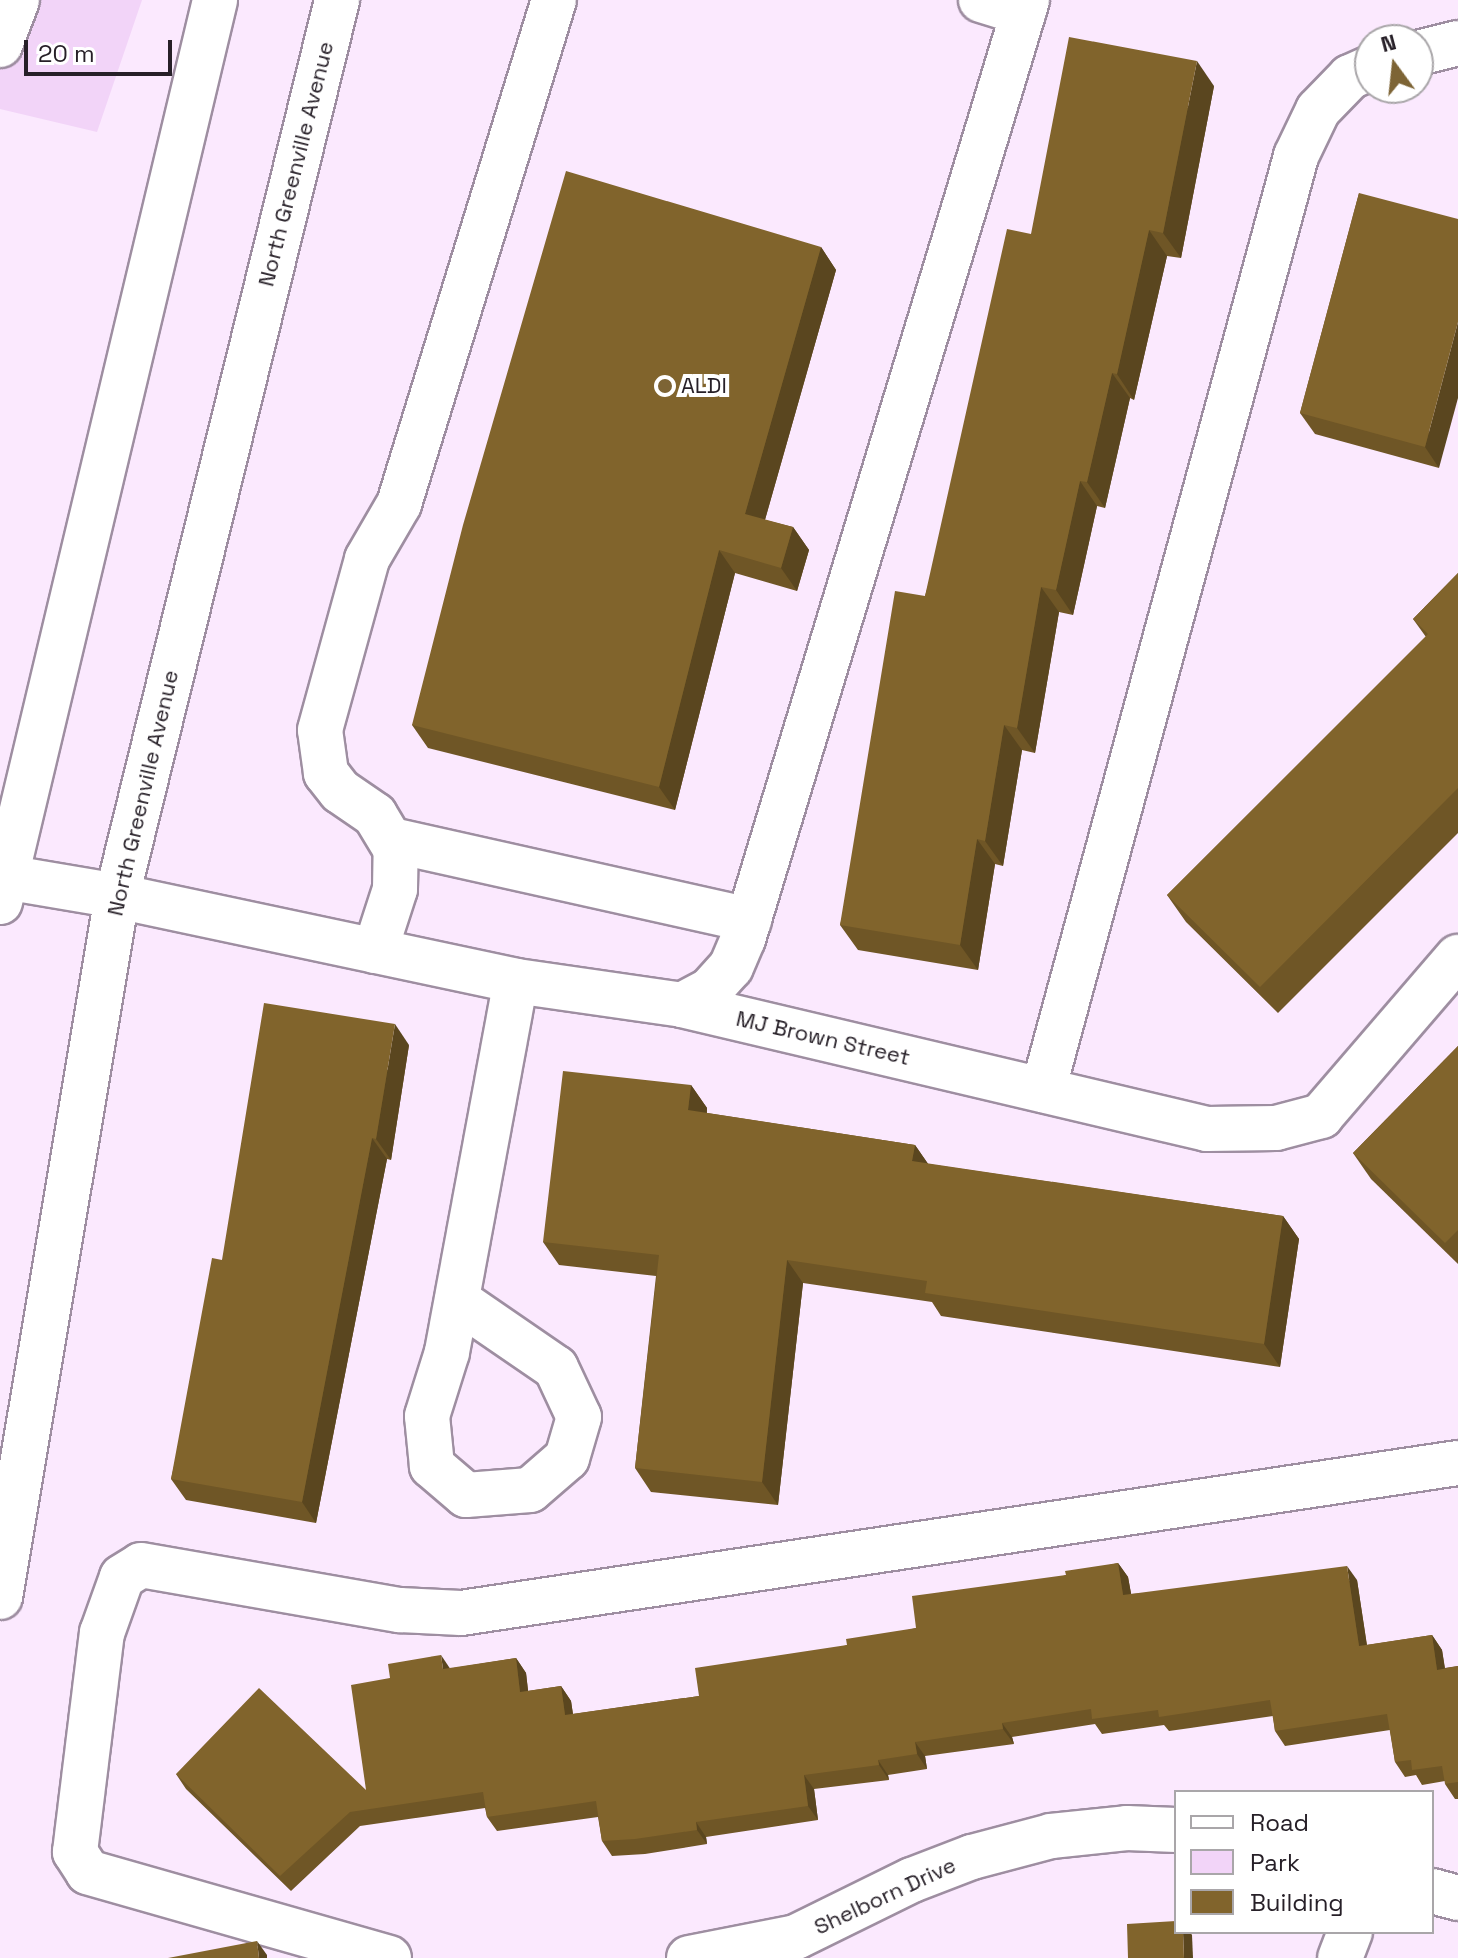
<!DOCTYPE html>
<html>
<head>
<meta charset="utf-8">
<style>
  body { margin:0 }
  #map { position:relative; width:1458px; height:1958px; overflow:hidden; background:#fbe9fe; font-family:"Space Grotesk",sans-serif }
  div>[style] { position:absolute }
  .green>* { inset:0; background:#f2d4f8 }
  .roads { filter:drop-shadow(2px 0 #9e8ea1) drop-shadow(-2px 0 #9e8ea1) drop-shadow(0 2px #9e8ea1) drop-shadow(0 -2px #9e8ea1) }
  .minor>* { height:44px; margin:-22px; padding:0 22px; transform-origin:22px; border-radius:22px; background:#fff }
  .major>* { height:44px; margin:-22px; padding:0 22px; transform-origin:22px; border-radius:22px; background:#fff }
  .wall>* { inset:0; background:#6f5626 }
  .shaded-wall>* { inset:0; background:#5a461f }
  .building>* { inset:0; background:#81642c }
  .dots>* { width:22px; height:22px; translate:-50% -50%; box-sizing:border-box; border:4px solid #fff; border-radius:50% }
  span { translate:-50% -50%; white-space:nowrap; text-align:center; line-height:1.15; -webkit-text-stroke:8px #fff; paint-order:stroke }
  .street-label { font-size:22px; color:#272028 }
  .poi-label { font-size:22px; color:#272028 }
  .left { translate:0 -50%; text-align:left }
  .legend { position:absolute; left:1174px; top:1790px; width:260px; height:144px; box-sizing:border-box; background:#fff; border:2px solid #a9a6a9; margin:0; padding:10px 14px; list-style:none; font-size:24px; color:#272028 }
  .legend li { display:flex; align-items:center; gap:16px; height:40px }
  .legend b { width:40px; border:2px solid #a9a6a9 }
  .north { position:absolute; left:1354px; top:24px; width:80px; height:80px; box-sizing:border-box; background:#fff; border:2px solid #a9a6a9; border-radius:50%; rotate:345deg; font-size:22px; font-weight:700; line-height:32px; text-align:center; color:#272028 }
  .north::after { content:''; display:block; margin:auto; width:28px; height:36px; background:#7d6435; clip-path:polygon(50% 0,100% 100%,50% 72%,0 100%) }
  .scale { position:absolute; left:24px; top:40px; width:148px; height:36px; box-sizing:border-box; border:4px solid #272028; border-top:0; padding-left:10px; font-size:24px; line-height:28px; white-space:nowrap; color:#272028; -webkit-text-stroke:6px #fff; paint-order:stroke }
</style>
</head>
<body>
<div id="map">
  <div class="green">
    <i style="clip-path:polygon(0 0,142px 0,97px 132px,0 109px)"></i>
  </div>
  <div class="roads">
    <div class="minor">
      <i style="left:981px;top:0;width:44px;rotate:17.2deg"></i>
      <i style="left:0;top:45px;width:48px;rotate:-69.3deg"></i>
      <i style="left:1418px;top:53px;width:41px;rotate:-14deg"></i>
      <i style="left:392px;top:840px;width:366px;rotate:12.6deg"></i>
      <i style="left:117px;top:896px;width:408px;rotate:12deg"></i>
      <i style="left:516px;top:981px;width:168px;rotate:8.2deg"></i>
      <i style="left:682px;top:1005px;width:539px;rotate:13.29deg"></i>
      <i style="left:1207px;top:1129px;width:69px;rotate:-0.8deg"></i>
      <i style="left:1276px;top:1128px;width:47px;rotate:-14.9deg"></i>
      <i style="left:1321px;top:1116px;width:210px;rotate:-49.3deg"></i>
      <i style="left:375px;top:951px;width:65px;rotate:-72.1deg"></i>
      <i style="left:395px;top:889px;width:39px;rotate:-89deg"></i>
      <i style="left:396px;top:850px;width:41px;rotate:-121deg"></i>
      <i style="left:375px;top:815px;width:42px;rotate:-145.6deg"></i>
      <i style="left:340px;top:791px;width:23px;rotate:-128deg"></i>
      <i style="left:326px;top:773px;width:43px;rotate:-97.9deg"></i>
      <i style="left:320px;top:730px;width:177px;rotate:-74.6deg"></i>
      <i style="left:367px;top:559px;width:64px;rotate:-59.8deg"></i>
      <i style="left:399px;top:504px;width:527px;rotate:-72.91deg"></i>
      <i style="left:682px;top:1005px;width:32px;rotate:-28deg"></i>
      <i style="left:710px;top:990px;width:31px;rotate:-48deg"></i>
      <i style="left:731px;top:967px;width:30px;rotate:-67deg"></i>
      <i style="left:743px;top:939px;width:981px;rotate:-73.17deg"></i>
      <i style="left:1043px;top:1090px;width:968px;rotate:-74.84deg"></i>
      <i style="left:1296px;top:156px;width:51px;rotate:-64.4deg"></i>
      <i style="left:1318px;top:110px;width:46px;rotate:-45.9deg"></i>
      <i style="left:1350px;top:77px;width:22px;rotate:-24deg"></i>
      <i style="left:457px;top:1300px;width:120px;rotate:34.5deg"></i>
      <i style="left:556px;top:1368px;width:54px;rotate:64.9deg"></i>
      <i style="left:579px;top:1417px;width:43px;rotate:106.3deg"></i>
      <i style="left:567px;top:1458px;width:49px;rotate:139.1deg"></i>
      <i style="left:530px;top:1490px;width:64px;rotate:175.5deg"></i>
      <i style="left:466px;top:1495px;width:45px;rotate:-139.5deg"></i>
      <i style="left:432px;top:1466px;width:50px;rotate:-95.7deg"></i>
      <i style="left:427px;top:1416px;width:67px;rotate:-72.6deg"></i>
      <i style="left:447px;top:1352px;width:377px;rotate:-79.5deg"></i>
      <i style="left:1432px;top:1891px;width:27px;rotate:15deg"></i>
      <i style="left:389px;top:1958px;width:313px;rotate:-164.1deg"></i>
      <i style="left:88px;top:1872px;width:24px;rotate:-123deg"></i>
      <i style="left:75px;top:1852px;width:221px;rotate:-83deg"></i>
      <i style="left:102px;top:1633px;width:59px;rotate:-70.3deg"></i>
      <i style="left:122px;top:1577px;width:22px;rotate:-32deg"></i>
      <i style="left:141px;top:1565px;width:263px;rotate:9.9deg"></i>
      <i style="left:400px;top:1610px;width:61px;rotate:2.8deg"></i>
      <i style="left:461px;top:1613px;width:1008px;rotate:-8.56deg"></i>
      <i style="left:689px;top:1958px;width:109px;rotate:-11.1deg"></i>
      <i style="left:796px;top:1937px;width:129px;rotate:-26.2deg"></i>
      <i style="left:912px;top:1880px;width:64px;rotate:-21deg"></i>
      <i style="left:972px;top:1857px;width:82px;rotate:-14.9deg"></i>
      <i style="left:1051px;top:1836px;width:76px;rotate:-6deg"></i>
      <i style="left:1127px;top:1828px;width:49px;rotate:2.3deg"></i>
      <i style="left:1340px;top:1958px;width:28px;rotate:-69deg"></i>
    </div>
    <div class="major">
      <i style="left:5px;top:877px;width:114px;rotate:9.6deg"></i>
      <i style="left:0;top:902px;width:927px;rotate:-76.59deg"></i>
      <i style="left:0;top:1597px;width:711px;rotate:-80.52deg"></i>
      <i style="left:117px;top:896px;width:923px;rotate:-76.2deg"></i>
    </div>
  </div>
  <div class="wall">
    <i style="clip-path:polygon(1214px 86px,1181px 258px,1167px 256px,1134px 400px,1130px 398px,1105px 508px,1097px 506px,1073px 615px,1059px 612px,1035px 753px,1022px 750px,1003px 866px,995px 864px,978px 970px,858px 950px,840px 925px,925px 596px,1031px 234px)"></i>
    <i style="clip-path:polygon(1359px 193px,1439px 468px,1315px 434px,1300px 413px)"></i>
    <i style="clip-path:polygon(821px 247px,836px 270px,765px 520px,793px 527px,809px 550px,797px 591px,735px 573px,675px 810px,428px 748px,412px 725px)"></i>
    <i style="clip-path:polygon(1458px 573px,1458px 833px,1278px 1013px,1186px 922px,1167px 895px,1426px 637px,1413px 619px)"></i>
    <i style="clip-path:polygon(409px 1045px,391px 1160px,387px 1159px,316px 1523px,186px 1500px,171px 1479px,222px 1260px)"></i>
    <i style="clip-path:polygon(1458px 1046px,1458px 1264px,1371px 1179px,1353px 1153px)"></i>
    <i style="clip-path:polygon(691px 1085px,707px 1108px,707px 1113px,915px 1145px,928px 1164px,1283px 1216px,1299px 1239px,1280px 1367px,941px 1316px,932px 1302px,803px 1283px,778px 1505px,651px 1492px,635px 1468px,656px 1276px,559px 1265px,543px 1242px)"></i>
    <i style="clip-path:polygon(1118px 1563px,1128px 1577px,1131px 1594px,1357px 1580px,1367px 1645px,1432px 1635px,1442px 1650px,1445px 1668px,1458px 1666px,1458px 1799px,1455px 1799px,1445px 1784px,1445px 1781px,1422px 1785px,1416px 1775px,1405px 1777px,1395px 1762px,1390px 1730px,1285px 1746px,1275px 1731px,1273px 1716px,1169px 1731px,1164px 1725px,1102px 1734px,1095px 1724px,1012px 1737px,1014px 1744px,925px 1756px,927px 1769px,888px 1775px,889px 1780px,814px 1789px,818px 1820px,706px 1837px,707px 1844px,645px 1854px,612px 1856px,602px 1841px,598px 1817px,497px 1831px,487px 1817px,485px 1808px,360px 1826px,291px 1891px,186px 1789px,176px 1774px,366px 1790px,390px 1678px,516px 1658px,526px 1673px,528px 1691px,561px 1686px,571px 1701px,573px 1714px,699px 1696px,847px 1645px,916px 1628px,1066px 1575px)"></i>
  </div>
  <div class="shaded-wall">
    <i style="clip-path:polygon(1197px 61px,1214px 86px,1181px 258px,1163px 233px)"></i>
    <i style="clip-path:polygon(1149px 230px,1167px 256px,1134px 400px,1117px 374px)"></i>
    <i style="clip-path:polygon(821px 247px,836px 270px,760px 537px,745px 514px)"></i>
    <i style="clip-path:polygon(1458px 322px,1458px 398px,1439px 468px,1425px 447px)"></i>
    <i style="clip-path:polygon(1112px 373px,1130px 398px,1105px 508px,1087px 482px)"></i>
    <i style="clip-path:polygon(1080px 481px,1097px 506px,1073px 615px,1056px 590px)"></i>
    <i style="clip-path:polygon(793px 527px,809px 550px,797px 591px,781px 568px)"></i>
    <i style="clip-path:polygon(719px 550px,735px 573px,675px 810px,659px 787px)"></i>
    <i style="clip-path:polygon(1041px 587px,1059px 612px,1035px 753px,1017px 728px)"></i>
    <i style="clip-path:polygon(1004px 725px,1022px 750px,1003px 866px,985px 841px)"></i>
    <i style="clip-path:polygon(977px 839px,995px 864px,978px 970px,960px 945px)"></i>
    <i style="clip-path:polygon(395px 1024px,409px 1045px,391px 1160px,376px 1139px)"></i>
    <i style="clip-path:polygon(691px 1085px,707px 1108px,704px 1133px,688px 1110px)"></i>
    <i style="clip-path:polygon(372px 1138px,387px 1159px,316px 1523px,302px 1502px)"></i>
    <i style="clip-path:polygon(915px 1145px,931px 1168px,912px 1161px)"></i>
    <i style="clip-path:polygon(1283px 1216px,1299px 1239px,1280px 1367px,1264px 1344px)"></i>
    <i style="clip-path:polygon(787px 1260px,803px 1283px,778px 1505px,762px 1482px)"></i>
    <i style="clip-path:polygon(1118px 1563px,1128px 1577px,1134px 1609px,1123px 1595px)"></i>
    <i style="clip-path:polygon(1347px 1566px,1357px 1580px,1369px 1660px,1359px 1646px)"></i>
    <i style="clip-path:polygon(1432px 1635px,1442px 1650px,1447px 1684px,1437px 1670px)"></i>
    <i style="clip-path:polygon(441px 1655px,451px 1670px,443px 1669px)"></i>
    <i style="clip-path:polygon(516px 1658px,526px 1673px,530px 1707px,520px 1692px)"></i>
    <i style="clip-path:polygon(561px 1686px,571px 1701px,575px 1729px,565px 1715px)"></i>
    <i style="clip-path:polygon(1002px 1723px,1012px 1737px,1014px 1744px,1003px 1729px)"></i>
    <i style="clip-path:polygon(915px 1742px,925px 1756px,927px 1769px,917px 1754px)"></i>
    <i style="clip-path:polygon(878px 1760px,888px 1775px,889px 1780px,879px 1765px)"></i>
    <i style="clip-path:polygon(804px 1775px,814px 1789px,818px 1820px,808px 1806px)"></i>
    <i style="clip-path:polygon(696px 1822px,706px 1837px,707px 1844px,697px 1830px)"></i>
    <i style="clip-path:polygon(1183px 1932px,1190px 1932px,1192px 1935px,1193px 1958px,1184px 1958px)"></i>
    <i style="clip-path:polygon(257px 1941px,267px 1955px,267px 1958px,259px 1958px)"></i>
  </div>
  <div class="building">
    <i style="clip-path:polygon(1069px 37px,1197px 61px,1163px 233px,1149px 230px,1117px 374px,1112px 373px,1087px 482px,1080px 481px,1056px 590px,1041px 587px,1017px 728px,1004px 725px,985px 841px,977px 839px,960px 945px,840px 925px,895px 591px,925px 596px,1007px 229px,1031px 234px)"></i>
    <i style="clip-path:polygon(566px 171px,821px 247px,745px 514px,793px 527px,781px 568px,719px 550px,659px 787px,412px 725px,463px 525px)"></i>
    <i style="clip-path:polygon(1359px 193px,1458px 219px,1458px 322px,1425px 447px,1300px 413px)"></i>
    <i style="clip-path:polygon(1458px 573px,1458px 788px,1260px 987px,1167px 895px,1428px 634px,1413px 619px)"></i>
    <i style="clip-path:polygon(264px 1003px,395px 1024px,376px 1139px,372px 1138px,302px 1502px,171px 1479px,212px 1258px,222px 1260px)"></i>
    <i style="clip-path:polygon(1458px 1046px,1458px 1230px,1445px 1243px,1353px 1153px)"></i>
    <i style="clip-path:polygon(563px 1071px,691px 1085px,688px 1110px,915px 1145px,912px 1161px,1283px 1216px,1264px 1344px,925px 1293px,927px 1281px,787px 1260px,762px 1482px,635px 1468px,659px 1255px,543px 1242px)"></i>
    <i style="clip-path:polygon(1118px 1563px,1123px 1595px,1347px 1566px,1359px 1646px,1432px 1635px,1437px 1670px,1458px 1666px,1458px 1782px,1445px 1784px,1442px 1766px,1412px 1770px,1411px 1760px,1395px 1762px,1387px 1714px,1275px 1731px,1270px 1700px,1159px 1717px,1158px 1710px,1092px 1719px,1091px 1709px,1002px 1723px,1003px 1729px,915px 1742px,917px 1754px,878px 1760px,879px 1765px,804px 1775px,808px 1806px,696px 1822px,697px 1830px,635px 1839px,602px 1841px,596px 1801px,487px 1817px,483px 1792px,350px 1812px,280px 1876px,176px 1774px,259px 1688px,366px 1790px,351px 1685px,390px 1678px,388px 1664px,441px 1655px,443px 1669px,516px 1658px,520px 1692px,561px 1686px,565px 1715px,699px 1696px,695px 1668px,847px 1645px,846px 1639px,916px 1628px,912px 1596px,1066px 1575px,1065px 1571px)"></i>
    <i style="clip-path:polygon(1176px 1921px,1176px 1932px,1183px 1932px,1184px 1958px,1128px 1958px,1127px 1924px)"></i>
    <i style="clip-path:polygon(257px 1941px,259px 1958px,168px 1958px)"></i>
  </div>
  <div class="dots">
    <i style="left:665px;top:386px;background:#7d6435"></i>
  </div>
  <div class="street-label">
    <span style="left:296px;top:164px;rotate:-76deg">North Greenville Avenue</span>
    <span style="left:143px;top:793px;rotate:-77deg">North Greenville Avenue</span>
    <span style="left:823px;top:1038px;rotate:13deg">MJ Brown Street</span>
    <span style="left:885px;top:1896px;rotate:-25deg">Shelborn Drive</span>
  </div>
  <div class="poi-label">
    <span class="left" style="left:681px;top:386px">ALDI</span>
  </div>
  <ul class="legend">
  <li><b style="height:10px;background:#fff"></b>Road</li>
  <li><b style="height:22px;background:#f2d4f8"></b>Park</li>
  <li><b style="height:22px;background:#81642c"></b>Building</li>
  </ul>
  <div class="north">N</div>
  <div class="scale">20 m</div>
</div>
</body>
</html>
